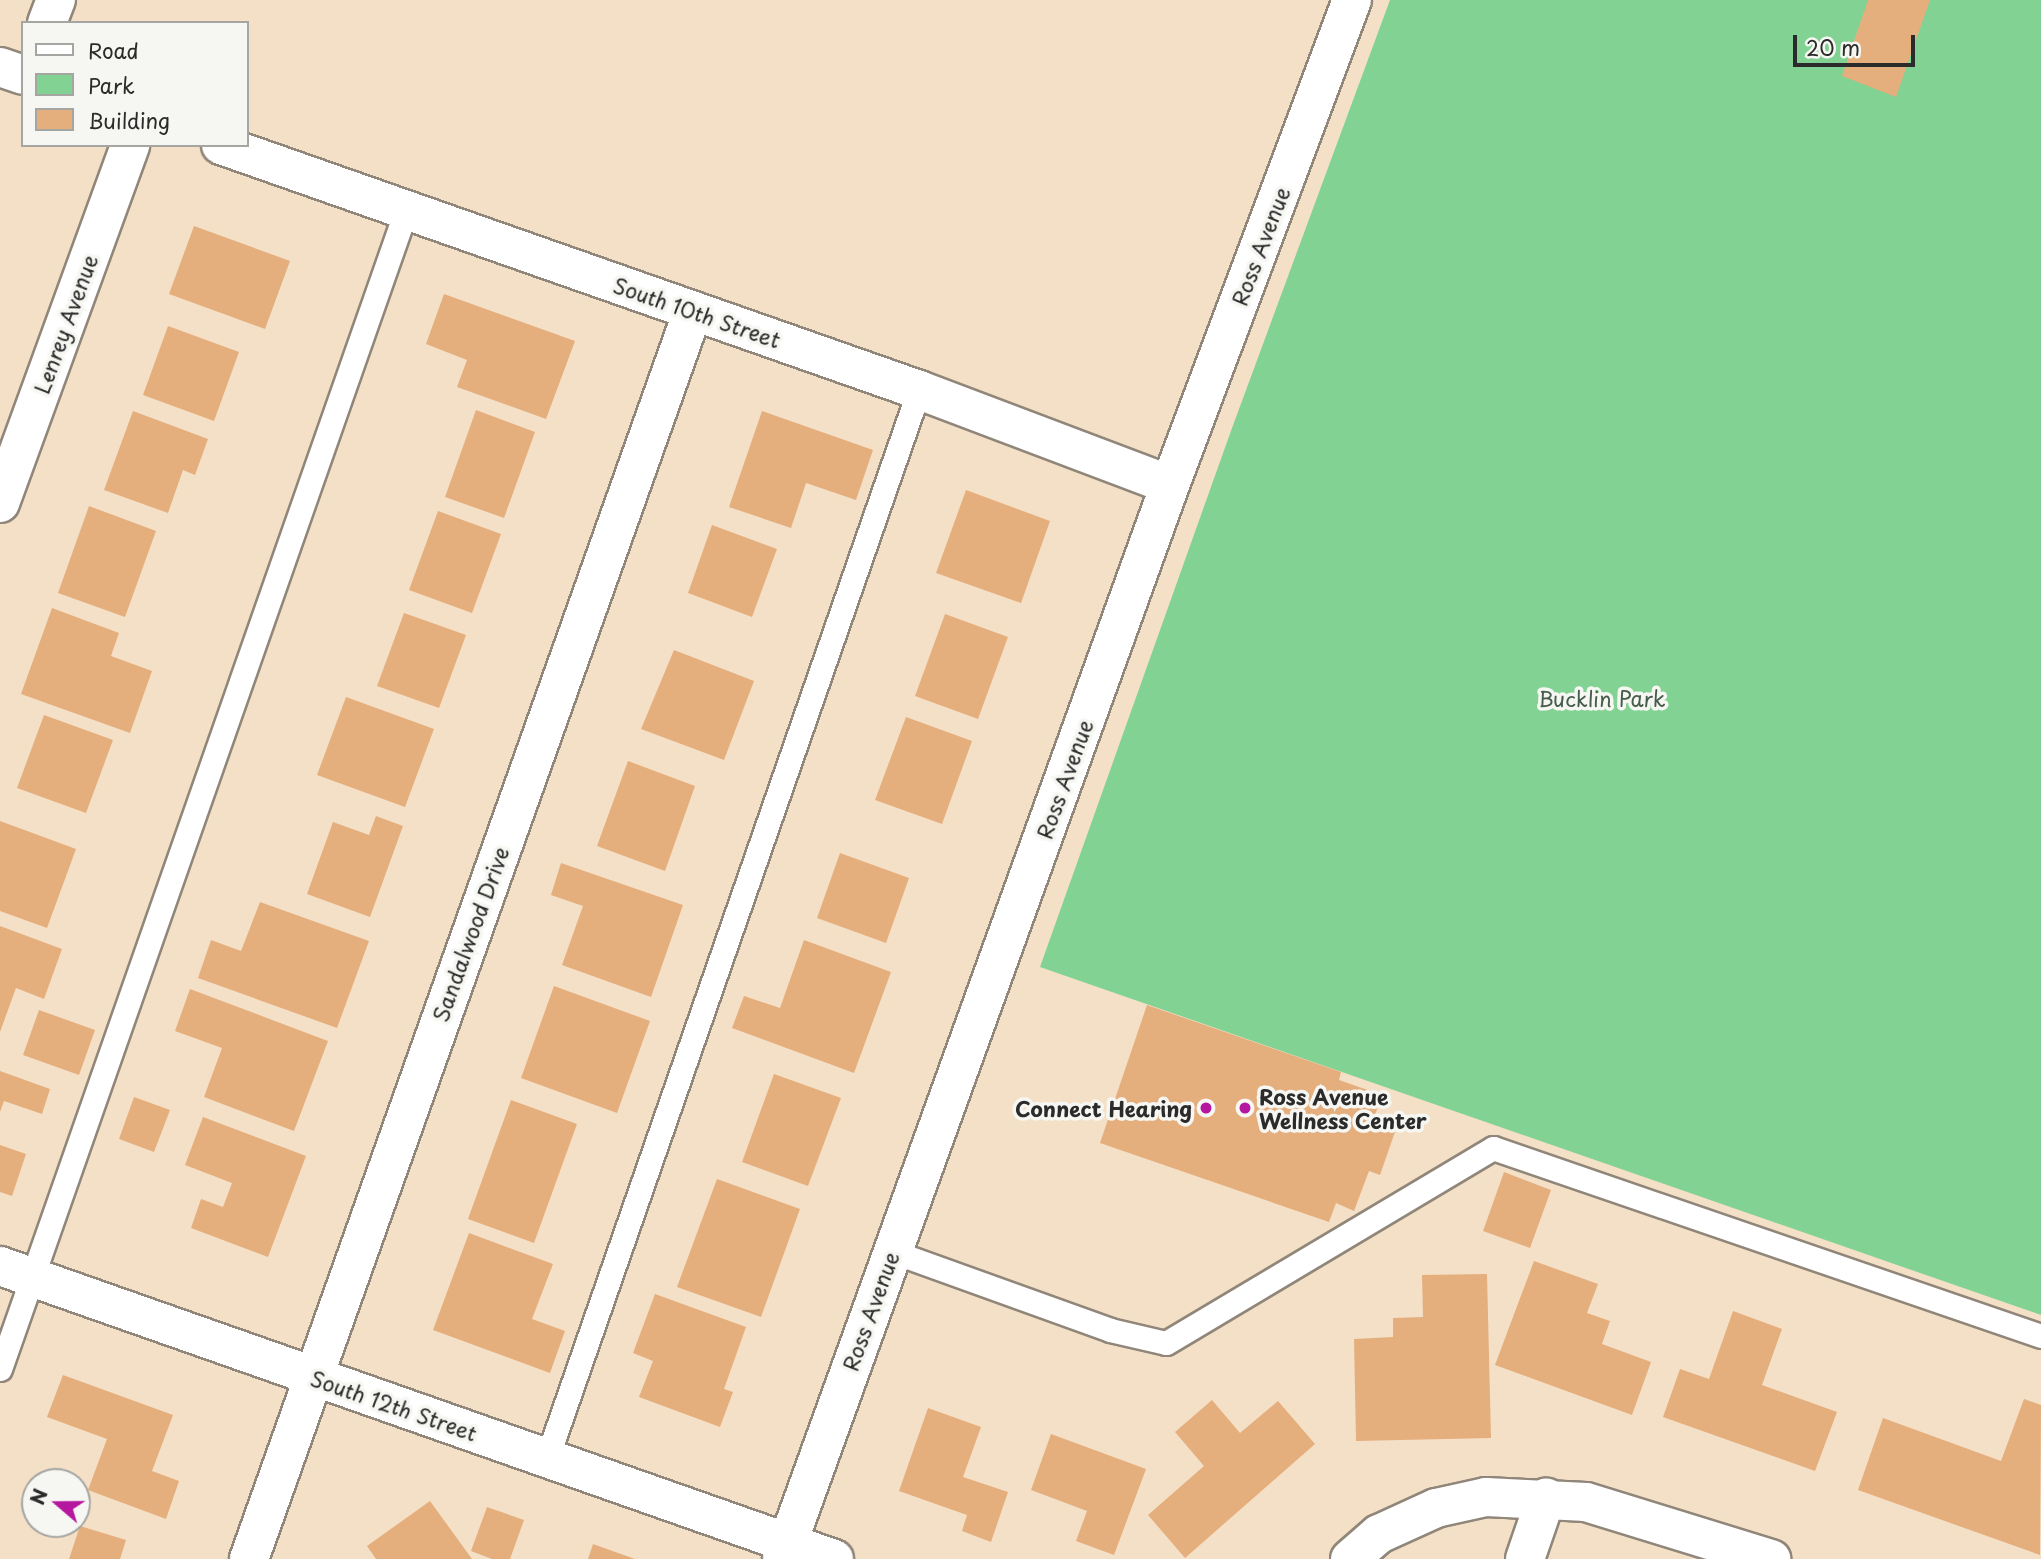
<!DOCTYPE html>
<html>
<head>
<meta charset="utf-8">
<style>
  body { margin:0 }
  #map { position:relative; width:2041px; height:1559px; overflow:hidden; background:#f4e0c7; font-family:"Playpen Sans",sans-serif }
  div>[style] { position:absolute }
  .green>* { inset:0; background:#81d293 }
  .building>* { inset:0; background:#e5ae7d }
  .roads { filter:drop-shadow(2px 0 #908679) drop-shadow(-2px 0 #908679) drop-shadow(0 2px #908679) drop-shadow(0 -2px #908679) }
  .lane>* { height:23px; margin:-11.5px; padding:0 11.5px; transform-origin:11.5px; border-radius:11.5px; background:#fff }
  .street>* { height:38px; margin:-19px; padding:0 19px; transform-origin:19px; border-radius:19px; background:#fff }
  .secondary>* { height:38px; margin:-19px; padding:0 19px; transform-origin:19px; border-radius:19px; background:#fff }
  .dots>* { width:19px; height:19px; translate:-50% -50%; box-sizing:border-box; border:4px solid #f6f6f2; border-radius:50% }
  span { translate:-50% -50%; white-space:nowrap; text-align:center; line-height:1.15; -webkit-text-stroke:7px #f6f6f2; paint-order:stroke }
  .street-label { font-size:21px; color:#2b2b2b }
  .park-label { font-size:21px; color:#455d4a }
  .poi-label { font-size:21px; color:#2b2b2b; font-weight:700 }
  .left { translate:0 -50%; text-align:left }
  .right { translate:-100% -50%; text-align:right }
  .legend { position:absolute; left:21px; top:21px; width:228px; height:126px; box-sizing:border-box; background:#f6f6f2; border:2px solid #a5a5a2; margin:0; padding:9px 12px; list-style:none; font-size:21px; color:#2b2b2b }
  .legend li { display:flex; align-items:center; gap:14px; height:35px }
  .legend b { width:35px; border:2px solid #a5a5a2 }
  .north { position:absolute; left:21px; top:1468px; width:70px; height:70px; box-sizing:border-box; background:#f6f6f2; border:2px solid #a5a5a2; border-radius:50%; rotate:290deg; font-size:19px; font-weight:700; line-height:28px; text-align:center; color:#2b2b2b }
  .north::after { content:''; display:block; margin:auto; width:24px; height:32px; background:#b5179e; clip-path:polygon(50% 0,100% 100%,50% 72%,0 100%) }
  .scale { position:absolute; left:1793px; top:35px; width:122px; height:32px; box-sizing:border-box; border:4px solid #2b2b2b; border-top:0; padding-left:9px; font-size:21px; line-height:24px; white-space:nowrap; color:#2b2b2b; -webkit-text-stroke:5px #f6f6f2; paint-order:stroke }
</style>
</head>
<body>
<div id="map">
  <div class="green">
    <i style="clip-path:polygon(1390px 0,2041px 0,2041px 1315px,1040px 967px,1232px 428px)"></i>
  </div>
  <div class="building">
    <i style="clip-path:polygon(1868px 0,1930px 0,1896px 97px,1842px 76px)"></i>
    <i style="clip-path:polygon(194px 226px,290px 261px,265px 329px,169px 294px)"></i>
    <i style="clip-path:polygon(444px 294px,575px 341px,546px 419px,457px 387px,467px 360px,426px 344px)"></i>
    <i style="clip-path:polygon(168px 326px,239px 352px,214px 421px,143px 395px)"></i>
    <i style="clip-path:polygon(476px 410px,535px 432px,504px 518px,445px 497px)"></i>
    <i style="clip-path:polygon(133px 411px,208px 439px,195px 475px,183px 470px,168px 513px,104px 490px)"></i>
    <i style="clip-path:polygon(762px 411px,873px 450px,856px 500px,806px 483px,791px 528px,729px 507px)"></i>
    <i style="clip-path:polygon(966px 490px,1050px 521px,1021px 603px,936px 573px)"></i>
    <i style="clip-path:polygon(89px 506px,156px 531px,125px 617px,58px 593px)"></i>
    <i style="clip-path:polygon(438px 511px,501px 534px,472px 613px,409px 590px)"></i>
    <i style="clip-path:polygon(712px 525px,777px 549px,752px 617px,688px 593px)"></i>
    <i style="clip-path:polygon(52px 608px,119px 633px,111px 656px,152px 671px,130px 733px,21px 694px)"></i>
    <i style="clip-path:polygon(404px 613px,466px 635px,439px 708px,377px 686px)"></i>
    <i style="clip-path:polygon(945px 614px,1008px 637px,978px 719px,915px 696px)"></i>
    <i style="clip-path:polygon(674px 650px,754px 681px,724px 760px,641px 729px)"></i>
    <i style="clip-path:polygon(346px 697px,434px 729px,405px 807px,317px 775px)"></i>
    <i style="clip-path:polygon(44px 715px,113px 740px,86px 813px,17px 788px)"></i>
    <i style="clip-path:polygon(906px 717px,972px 741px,942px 824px,875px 800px)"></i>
    <i style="clip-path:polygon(628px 761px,695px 786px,665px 871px,597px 846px)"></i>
    <i style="clip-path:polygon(376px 816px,403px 826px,370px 917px,307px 894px,333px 822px,369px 835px)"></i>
    <i style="clip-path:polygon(0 821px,76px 849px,47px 928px,0 911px)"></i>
    <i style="clip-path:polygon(840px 853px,909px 878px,886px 943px,817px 918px)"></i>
    <i style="clip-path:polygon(561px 863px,683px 905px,651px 997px,562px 965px,583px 906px,551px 895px)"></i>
    <i style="clip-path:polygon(260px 902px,369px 941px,337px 1028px,198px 978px,211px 940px,241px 951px)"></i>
    <i style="clip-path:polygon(0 926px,62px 949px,44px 999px,16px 988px,0 1032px)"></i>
    <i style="clip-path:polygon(804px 940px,891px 972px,854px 1073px,732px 1028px,744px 996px,780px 1008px)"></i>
    <i style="clip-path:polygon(554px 986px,650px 1021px,617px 1113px,521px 1078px)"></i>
    <i style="clip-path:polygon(190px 989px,328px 1041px,294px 1131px,204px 1097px,222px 1048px,175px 1031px)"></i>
    <i style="clip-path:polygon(1147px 1005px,1341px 1072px,1339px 1080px,1382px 1095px,1373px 1121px,1396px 1129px,1380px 1175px,1369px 1171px,1354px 1211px,1336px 1203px,1329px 1222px,1100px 1143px)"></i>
    <i style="clip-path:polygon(39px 1010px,95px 1030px,79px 1075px,23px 1055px)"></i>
    <i style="clip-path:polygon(0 1071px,50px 1089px,42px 1114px,4px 1101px,0 1112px)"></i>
    <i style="clip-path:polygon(774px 1074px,841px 1098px,808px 1186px,742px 1162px)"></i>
    <i style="clip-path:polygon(134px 1097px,170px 1110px,154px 1152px,119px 1139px)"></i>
    <i style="clip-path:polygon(511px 1100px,577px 1124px,534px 1243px,468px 1219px)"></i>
    <i style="clip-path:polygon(203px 1117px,306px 1156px,268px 1257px,191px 1228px,201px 1199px,223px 1207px,232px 1183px,185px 1165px)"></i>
    <i style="clip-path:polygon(0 1145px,26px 1154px,12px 1196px,0 1192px)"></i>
    <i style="clip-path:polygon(1504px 1172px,1551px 1190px,1530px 1248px,1483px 1231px)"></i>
    <i style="clip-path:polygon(717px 1179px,800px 1209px,761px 1317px,677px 1287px)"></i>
    <i style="clip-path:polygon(469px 1233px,553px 1264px,532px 1319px,565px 1331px,550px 1373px,433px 1330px)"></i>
    <i style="clip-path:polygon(1534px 1261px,1598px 1284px,1587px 1313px,1610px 1321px,1602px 1344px,1651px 1362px,1632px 1415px,1495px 1365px)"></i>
    <i style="clip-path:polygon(1487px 1274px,1491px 1438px,1356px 1441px,1354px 1339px,1393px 1337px,1393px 1318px,1423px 1317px,1422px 1275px)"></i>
    <i style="clip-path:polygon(655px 1294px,746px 1327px,724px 1389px,733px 1392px,720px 1427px,639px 1397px,653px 1361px,633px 1353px)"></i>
    <i style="clip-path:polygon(1733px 1311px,1782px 1329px,1762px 1385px,1837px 1412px,1815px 1471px,1663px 1417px,1680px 1369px,1709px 1379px)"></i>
    <i style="clip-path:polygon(63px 1375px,173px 1415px,152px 1471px,179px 1481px,166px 1519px,88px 1490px,107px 1439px,47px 1417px)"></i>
    <i style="clip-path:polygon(2024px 1399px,2041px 1405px,2040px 1555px,1858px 1490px,1883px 1418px,2001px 1461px)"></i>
    <i style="clip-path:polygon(1212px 1400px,1240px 1433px,1278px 1401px,1315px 1444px,1185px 1558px,1148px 1515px,1204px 1466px,1175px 1432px)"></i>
    <i style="clip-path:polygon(928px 1408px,981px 1427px,963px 1477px,1008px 1492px,991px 1542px,962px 1531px,967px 1515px,899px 1491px)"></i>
    <i style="clip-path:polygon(1051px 1434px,1146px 1469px,1114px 1555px,1076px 1541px,1087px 1511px,1031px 1490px)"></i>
    <i style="clip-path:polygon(430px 1501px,472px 1559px,376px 1559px,367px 1546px)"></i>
    <i style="clip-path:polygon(487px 1507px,524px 1520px,510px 1559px,492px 1559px,471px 1551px)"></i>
    <i style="clip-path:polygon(80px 1526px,126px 1540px,120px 1559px,69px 1559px)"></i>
    <i style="clip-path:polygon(593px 1544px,635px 1559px,588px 1559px)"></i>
  </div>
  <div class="roads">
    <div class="lane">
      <i style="left:891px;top:1251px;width:233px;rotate:19.8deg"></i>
      <i style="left:1110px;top:1330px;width:57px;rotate:13.1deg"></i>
      <i style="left:1166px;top:1343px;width:381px;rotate:-30.8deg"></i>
      <i style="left:1493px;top:1148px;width:579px;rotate:18.94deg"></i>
      <i style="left:0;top:1369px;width:1228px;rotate:-70.69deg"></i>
      <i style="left:547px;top:1458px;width:1131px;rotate:-70.8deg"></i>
    </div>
    <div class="street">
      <i style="left:47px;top:23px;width:25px;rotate:-69deg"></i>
      <i style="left:0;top:67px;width:24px;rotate:19deg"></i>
      <i style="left:221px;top:145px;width:740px;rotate:19.34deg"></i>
      <i style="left:919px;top:390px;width:268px;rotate:20.7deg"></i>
      <i style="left:0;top:503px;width:381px;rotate:-70deg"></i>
      <i style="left:0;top:1266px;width:884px;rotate:19.36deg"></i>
      <i style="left:249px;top:1559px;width:1325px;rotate:-70.42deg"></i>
      <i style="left:1350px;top:1559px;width:38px;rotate:-41deg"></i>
      <i style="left:1379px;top:1534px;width:63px;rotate:-24.5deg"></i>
      <i style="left:1436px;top:1508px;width:51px;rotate:-12.4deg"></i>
      <i style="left:1486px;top:1497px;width:100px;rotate:2.9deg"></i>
      <i style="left:1586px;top:1502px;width:194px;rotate:17.1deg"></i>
      <i style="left:1525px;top:1559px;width:65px;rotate:-71deg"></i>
    </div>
    <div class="secondary">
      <i style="left:782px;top:1559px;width:1142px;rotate:-70.14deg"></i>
      <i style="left:1170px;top:485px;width:518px;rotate:-69.43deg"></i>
    </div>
  </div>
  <div class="dots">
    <i style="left:1206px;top:1108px;background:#b5179e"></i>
    <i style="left:1245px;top:1108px;background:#b5179e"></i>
  </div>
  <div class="street-label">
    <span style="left:1260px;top:246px;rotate:-69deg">Ross Avenue</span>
    <span style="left:697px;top:312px;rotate:19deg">South 10th Street</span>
    <span style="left:65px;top:324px;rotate:-70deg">Lenrey Avenue</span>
    <span style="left:1064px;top:779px;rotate:-70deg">Ross Avenue</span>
    <span style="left:470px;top:934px;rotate:-70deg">Sandalwood Drive</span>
    <span style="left:870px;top:1311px;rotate:-70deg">Ross Avenue</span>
    <span style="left:394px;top:1405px;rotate:19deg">South 12th Street</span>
  </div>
  <div class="park-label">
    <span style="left:1602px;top:698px">Bucklin Park</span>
  </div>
  <div class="poi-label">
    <span class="left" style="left:1259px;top:1108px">Ross Avenue<br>Wellness Center</span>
    <span class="right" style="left:1192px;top:1108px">Connect Hearing</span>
  </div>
  <ul class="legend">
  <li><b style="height:9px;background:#fff"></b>Road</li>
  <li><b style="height:19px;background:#81d293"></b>Park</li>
  <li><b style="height:19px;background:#e5ae7d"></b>Building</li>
  </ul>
  <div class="north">N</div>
  <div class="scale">20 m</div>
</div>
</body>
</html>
